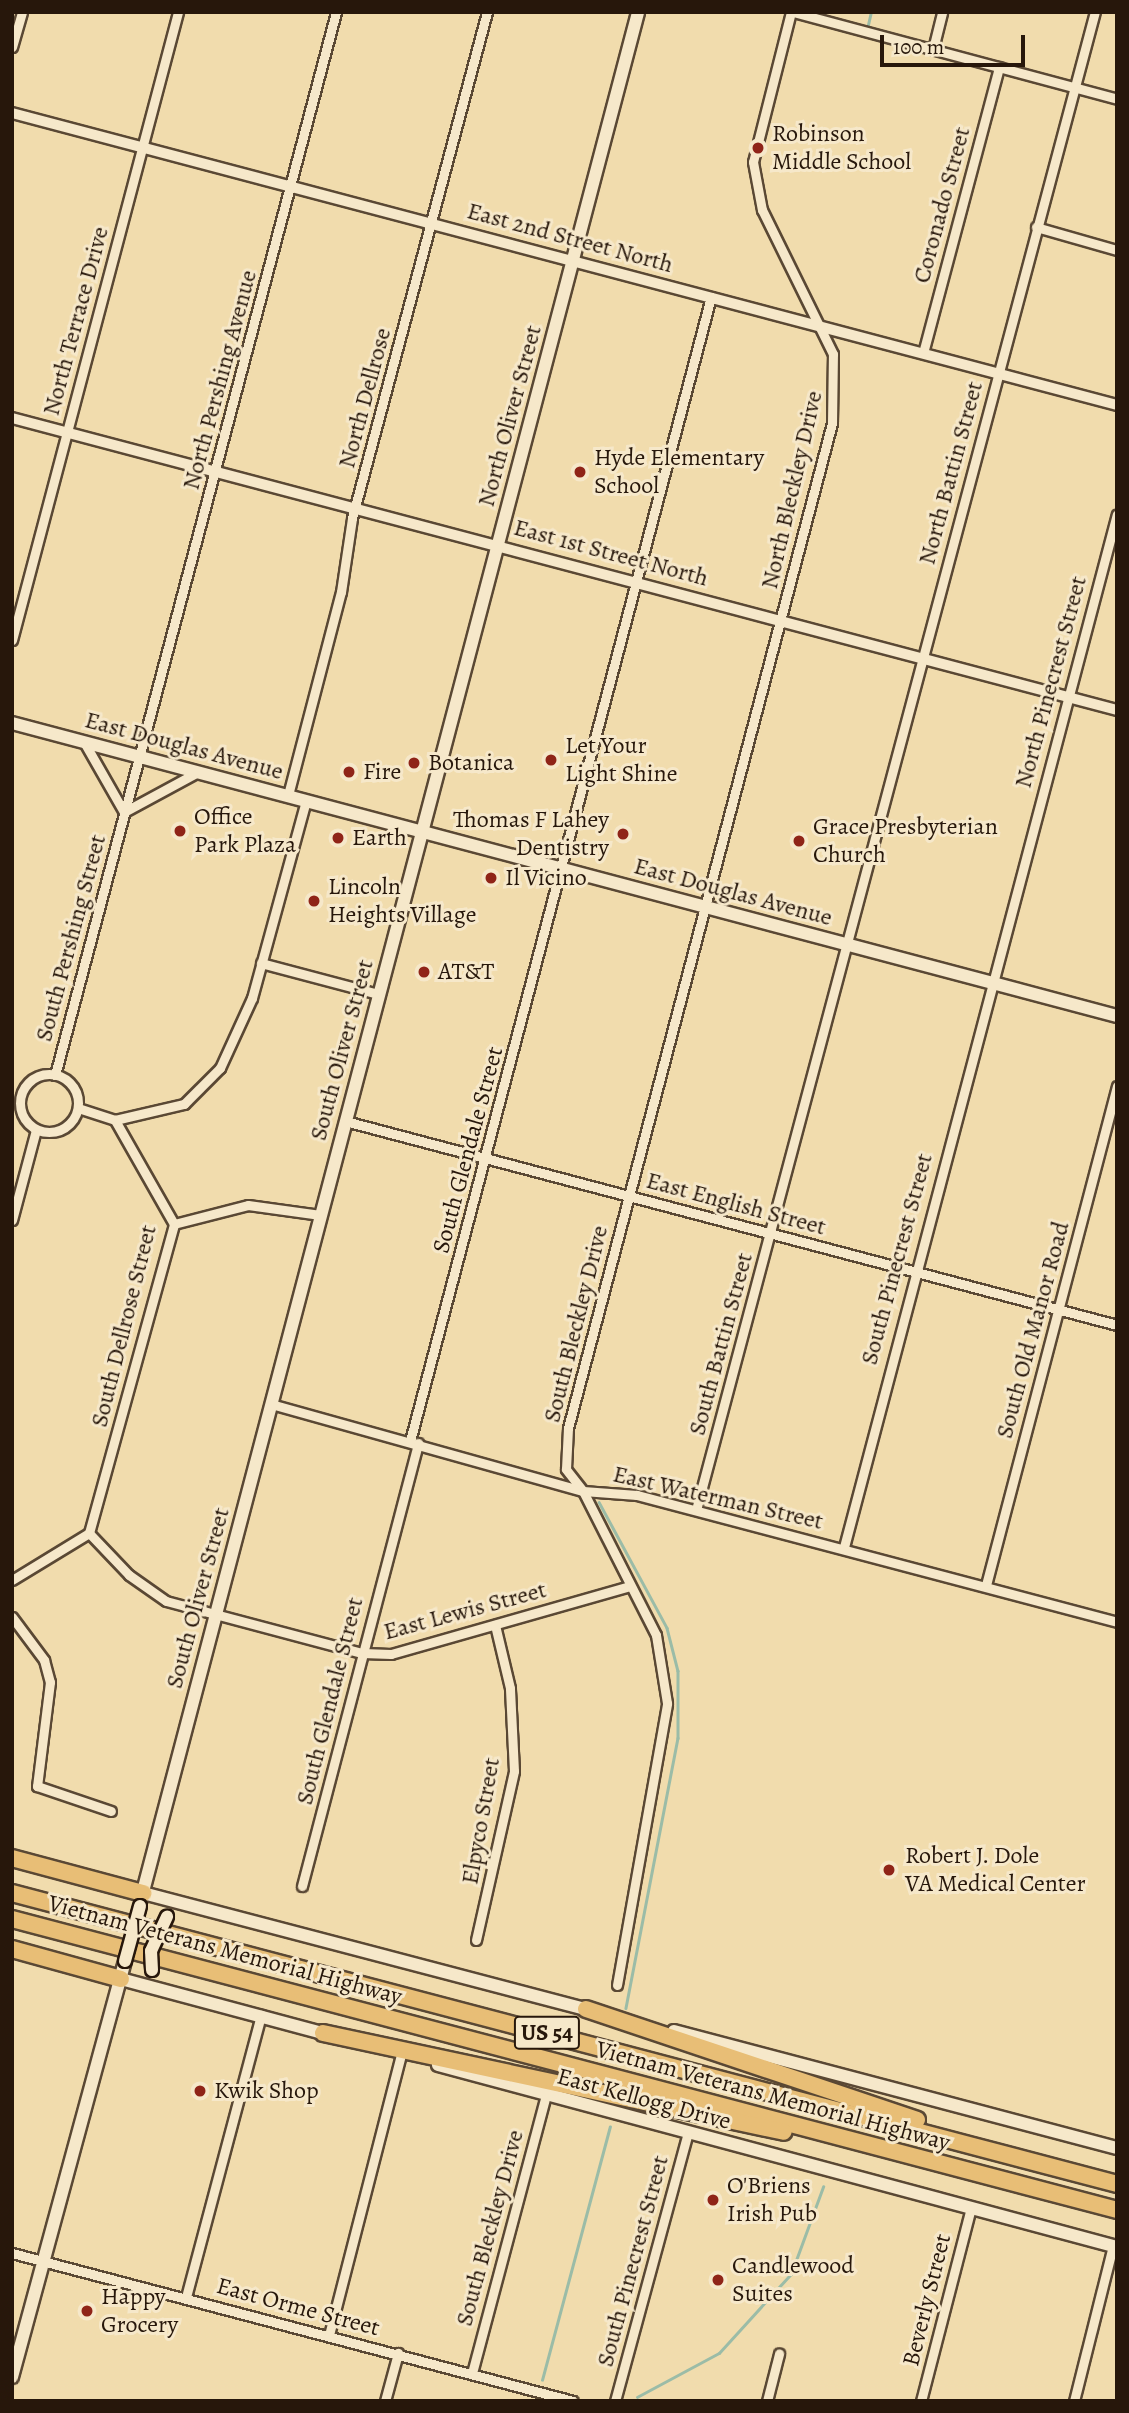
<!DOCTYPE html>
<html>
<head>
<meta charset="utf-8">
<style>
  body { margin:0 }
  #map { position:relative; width:1129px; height:2413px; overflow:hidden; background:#f1dcad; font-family:Alegreya,serif }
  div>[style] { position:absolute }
  .stream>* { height:2.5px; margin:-1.25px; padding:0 1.25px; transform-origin:1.25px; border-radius:1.25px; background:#9bbca7 }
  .roads { filter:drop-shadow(2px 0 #5a4834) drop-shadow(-2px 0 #5a4834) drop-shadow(0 2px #5a4834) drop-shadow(0 -2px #5a4834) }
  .minor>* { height:9px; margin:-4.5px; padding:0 4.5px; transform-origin:4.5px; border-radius:4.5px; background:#f6e8ca }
  .minor>.ring { margin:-4.5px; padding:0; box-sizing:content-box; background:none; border:9px solid #f6e8ca; border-radius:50% }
  .tertiary>* { height:10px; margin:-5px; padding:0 5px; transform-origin:5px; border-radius:5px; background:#f6e8ca }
  .secondary>* { height:12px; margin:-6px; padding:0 6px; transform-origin:6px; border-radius:6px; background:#f6e8ca }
  .motorway>* { height:16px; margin:-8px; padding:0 8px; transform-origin:8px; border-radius:8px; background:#e8be76 }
  .bridges { filter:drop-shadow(2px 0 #27170b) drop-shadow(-2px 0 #27170b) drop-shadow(0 2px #27170b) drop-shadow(0 -2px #27170b) }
  .secondary-bridge>* { height:12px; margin:-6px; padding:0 6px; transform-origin:6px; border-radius:6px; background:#f6e8ca }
  .dots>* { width:19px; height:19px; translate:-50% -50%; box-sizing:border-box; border:4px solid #f6e8ca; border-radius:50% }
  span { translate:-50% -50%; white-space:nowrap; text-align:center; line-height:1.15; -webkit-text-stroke:6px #f6e8ca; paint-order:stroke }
  .shield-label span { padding:2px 5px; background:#f6e8ca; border:2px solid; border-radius:5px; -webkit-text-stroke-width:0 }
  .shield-label { font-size:23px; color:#27170b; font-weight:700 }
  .poi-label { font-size:24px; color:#27170b }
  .left { translate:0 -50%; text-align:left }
  .right { translate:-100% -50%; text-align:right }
  .street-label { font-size:24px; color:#27170b }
  .frame { position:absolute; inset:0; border:14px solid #27170b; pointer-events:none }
  .scale { position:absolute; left:880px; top:35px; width:145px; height:32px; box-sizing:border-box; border:4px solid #27170b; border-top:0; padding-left:9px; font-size:21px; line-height:24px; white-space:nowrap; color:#27170b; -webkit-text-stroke:5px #f6e8ca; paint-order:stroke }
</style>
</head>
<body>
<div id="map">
  <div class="stream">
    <i style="left:867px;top:29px;width:17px;rotate:-77deg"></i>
    <i style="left:599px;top:1502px;width:143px;rotate:61.6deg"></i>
    <i style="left:667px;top:1628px;width:44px;rotate:75.7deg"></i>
    <i style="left:678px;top:1671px;width:67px;rotate:90deg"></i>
    <i style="left:678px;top:1738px;width:275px;rotate:100.9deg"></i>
    <i style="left:542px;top:2380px;width:262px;rotate:-75deg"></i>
    <i style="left:637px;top:2397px;width:93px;rotate:-28.2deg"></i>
    <i style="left:719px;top:2353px;width:107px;rotate:-47.7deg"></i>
    <i style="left:791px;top:2274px;width:93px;rotate:-69.8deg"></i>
  </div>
  <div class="roads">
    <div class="minor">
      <i style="left:793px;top:12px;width:335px;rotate:15deg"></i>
      <i style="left:12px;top:47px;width:36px;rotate:-74deg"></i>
      <i style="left:933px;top:49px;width:38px;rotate:-76deg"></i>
      <i style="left:1036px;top:227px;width:84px;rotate:15.9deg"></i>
      <i style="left:923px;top:353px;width:296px;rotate:-75.1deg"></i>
      <i style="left:12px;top:640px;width:650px;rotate:-75.19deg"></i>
      <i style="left:84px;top:742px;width:81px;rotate:60.3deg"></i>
      <i style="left:124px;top:812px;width:84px;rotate:-28.4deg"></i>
      <i style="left:288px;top:795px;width:210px;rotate:-75.4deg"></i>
      <i style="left:341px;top:592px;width:75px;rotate:-81.5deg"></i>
      <i style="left:352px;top:518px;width:524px;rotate:-75.06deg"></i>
      <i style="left:261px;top:963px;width:121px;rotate:14.8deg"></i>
      <i class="ring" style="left:20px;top:1074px;width:49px;height:49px"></i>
      <i style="left:55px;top:1075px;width:1100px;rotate:-75.19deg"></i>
      <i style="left:78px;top:1108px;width:39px;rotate:18deg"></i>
      <i style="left:345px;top:1121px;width:798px;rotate:14.8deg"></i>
      <i style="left:12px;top:1220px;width:93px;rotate:-75.1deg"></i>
      <i style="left:174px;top:1224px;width:76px;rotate:-14.4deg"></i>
      <i style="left:248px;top:1205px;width:73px;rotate:7.9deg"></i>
      <i style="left:271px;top:1404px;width:324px;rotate:15.6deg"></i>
      <i style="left:583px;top:1491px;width:54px;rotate:4.2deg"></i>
      <i style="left:637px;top:1495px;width:497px;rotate:14.8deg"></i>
      <i style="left:410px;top:1441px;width:1183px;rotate:-75.26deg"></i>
      <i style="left:696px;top:1510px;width:1550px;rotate:-75.09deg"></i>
      <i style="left:89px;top:1533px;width:58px;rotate:46.4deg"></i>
      <i style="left:129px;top:1575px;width:45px;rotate:35.1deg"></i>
      <i style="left:166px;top:1601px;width:203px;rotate:14.9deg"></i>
      <i style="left:362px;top:1653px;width:29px;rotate:2deg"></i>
      <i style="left:391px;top:1654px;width:248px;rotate:-15.9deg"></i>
      <i style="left:844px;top:1547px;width:1068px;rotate:-75.2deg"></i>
      <i style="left:12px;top:1580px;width:90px;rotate:-31.4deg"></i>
      <i style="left:89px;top:1533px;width:320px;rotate:-74.6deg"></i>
      <i style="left:174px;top:1224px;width:120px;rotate:-119.6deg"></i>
      <i style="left:115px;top:1120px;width:71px;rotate:-13.1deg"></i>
      <i style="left:184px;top:1104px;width:51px;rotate:-45deg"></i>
      <i style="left:220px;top:1068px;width:77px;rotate:-65.4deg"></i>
      <i style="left:252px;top:998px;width:205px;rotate:-74.7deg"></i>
      <i style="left:986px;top:1585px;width:516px;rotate:-75.29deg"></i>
      <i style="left:12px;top:1617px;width:54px;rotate:53.3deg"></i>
      <i style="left:44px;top:1660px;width:23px;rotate:75deg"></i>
      <i style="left:50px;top:1682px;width:105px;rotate:97.1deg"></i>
      <i style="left:37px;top:1786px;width:78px;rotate:18.7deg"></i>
      <i style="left:302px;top:1886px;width:458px;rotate:-75.3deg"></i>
      <i style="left:476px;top:1940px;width:173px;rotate:-77.3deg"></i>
      <i style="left:514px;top:1771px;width:83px;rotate:-92.8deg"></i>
      <i style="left:510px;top:1688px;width:65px;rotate:-103.4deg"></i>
      <i style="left:617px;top:1985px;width:286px;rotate:-79.9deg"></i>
      <i style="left:667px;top:1703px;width:69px;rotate:-99.2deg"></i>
      <i style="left:656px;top:1635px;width:161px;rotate:-116.9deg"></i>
      <i style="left:583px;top:1491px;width:28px;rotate:-128deg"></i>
      <i style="left:566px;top:1469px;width:41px;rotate:-87.2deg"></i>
      <i style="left:568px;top:1428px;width:1039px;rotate:-75.28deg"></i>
      <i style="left:832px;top:423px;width:69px;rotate:-89.2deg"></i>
      <i style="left:833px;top:354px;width:161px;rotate:-116.2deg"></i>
      <i style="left:762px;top:210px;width:49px;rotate:-100.6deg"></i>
      <i style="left:753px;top:162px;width:155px;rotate:-75.8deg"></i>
      <i style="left:12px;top:2253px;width:580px;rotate:14.78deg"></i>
      <i style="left:186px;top:2297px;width:292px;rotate:-75.1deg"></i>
      <i style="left:329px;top:2335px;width:289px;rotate:-75.6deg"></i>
      <i style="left:472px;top:2373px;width:289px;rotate:-75.1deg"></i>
      <i style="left:385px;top:2401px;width:50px;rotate:-74.8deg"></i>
      <i style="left:615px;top:2401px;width:279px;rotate:-74.8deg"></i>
      <i style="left:767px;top:2401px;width:49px;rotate:-75.7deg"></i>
      <i style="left:921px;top:2401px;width:199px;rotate:-75.5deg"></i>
      <i style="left:1074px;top:2401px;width:160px;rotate:-75.9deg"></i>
    </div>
    <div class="tertiary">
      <i style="left:12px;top:113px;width:1143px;rotate:14.8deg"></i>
      <i style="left:12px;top:418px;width:1143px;rotate:14.8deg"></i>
    </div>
    <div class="secondary">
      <i style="left:12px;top:723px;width:1143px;rotate:14.85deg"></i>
      <i style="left:143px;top:1893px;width:467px;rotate:14.7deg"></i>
      <i style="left:141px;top:1899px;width:1951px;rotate:-75.24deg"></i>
      <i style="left:121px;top:1979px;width:216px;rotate:15deg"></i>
      <i style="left:674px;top:2031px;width:458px;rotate:14.8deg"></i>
      <i style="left:438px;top:2065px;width:703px;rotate:15deg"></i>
      <i style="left:12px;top:2377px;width:431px;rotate:-74.8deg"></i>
    </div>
    <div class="motorway">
      <i style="left:12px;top:1858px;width:136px;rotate:15deg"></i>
      <i style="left:12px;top:1893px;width:1143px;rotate:14.75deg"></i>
      <i style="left:12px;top:1919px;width:1143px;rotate:14.75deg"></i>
      <i style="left:12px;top:1949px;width:113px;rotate:15.4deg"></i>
      <i style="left:586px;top:2009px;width:349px;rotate:18.5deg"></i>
      <i style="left:323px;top:2033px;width:471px;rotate:12.1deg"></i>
    </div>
  </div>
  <div class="bridges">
    <div class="secondary-bridge">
      <i style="left:125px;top:1961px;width:57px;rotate:-74.7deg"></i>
      <i style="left:152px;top:1970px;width:19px;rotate:-93deg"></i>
      <i style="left:151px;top:1951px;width:38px;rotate:-65deg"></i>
    </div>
  </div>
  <div class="dots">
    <i style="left:758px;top:148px;background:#8f2418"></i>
    <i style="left:580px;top:472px;background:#8f2418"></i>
    <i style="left:551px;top:760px;background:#8f2418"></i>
    <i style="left:414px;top:763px;background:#8f2418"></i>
    <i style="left:349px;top:772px;background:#8f2418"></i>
    <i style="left:180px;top:831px;background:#8f2418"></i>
    <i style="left:623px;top:834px;background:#8f2418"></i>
    <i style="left:338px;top:838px;background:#8f2418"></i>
    <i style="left:799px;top:841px;background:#8f2418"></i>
    <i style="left:491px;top:878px;background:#8f2418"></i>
    <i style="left:314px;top:901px;background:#8f2418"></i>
    <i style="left:424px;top:972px;background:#8f2418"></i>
    <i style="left:889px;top:1870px;background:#8f2418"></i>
    <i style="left:200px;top:2091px;background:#8f2418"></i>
    <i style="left:713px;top:2200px;background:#8f2418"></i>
    <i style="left:718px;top:2280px;background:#8f2418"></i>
    <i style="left:87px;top:2311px;background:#8f2418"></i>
  </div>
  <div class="shield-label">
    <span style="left:547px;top:2033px">US 54</span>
  </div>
  <div class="poi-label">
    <span class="left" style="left:772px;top:148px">Robinson<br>Middle School</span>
    <span class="left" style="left:594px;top:472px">Hyde Elementary<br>School</span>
    <span class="left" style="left:565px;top:760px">Let Your<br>Light Shine</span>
    <span class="left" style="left:428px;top:763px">Botanica</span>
    <span class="left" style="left:363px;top:772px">Fire</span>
    <span class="left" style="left:194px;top:831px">Office<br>Park Plaza</span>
    <span class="right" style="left:609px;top:834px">Thomas F Lahey<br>Dentistry</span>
    <span class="left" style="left:813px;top:841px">Grace Presbyterian<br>Church</span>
    <span class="left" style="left:352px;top:838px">Earth</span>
    <span class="left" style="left:505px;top:878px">Il Vicino</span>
    <span class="left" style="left:328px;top:901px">Lincoln<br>Heights Village</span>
    <span class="left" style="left:438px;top:972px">AT&amp;T</span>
    <span class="left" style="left:905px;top:1870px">Robert J. Dole<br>VA Medical Center</span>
    <span class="left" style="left:214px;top:2091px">Kwik Shop</span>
    <span class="left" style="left:727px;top:2200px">O'Briens<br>Irish Pub</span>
    <span class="left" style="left:732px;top:2280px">Candlewood<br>Suites</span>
    <span class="left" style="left:101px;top:2311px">Happy<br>Grocery</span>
  </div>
  <div class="street-label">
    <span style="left:942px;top:205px;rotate:-75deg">Coronado Street</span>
    <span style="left:570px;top:238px;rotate:15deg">East 2nd Street North</span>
    <span style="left:76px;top:321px;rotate:-75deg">North Terrace Drive</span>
    <span style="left:220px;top:380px;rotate:-75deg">North Pershing Avenue</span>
    <span style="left:365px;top:398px;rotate:-75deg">North Dellrose</span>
    <span style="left:510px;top:416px;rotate:-75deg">North Oliver Street</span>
    <span style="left:951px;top:473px;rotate:-75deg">North Battin Street</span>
    <span style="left:792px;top:490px;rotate:-77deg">North Bleckley Drive</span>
    <span style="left:611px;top:553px;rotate:15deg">East 1st Street North</span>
    <span style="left:1051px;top:682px;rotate:-75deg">North Pinecrest Street</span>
    <span style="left:184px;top:746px;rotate:15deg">East Douglas Avenue</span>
    <span style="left:733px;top:892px;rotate:15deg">East Douglas Avenue</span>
    <span style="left:71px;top:938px;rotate:-75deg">South Pershing Street</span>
    <span style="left:342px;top:1050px;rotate:-75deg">South Oliver Street</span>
    <span style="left:468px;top:1150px;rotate:-75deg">South Glendale Street</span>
    <span style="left:736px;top:1204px;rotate:15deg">East English Street</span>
    <span style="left:897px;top:1259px;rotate:-75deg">South Pinecrest Street</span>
    <span style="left:576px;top:1324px;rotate:-76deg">South Bleckley Drive</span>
    <span style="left:124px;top:1326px;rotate:-76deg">South Dellrose Street</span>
    <span style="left:1033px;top:1330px;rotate:-75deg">South Old Manor Road</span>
    <span style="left:721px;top:1344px;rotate:-75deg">South Battin Street</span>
    <span style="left:718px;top:1498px;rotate:13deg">East Waterman Street</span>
    <span style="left:198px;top:1598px;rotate:-75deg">South Oliver Street</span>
    <span style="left:465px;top:1611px;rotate:-15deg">East Lewis Street</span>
    <span style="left:330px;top:1701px;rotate:-76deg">South Glendale Street</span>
    <span style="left:481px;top:1821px;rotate:-80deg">Elpyco Street</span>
    <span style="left:225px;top:1950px;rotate:15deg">Vietnam Veterans Memorial Highway</span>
    <span style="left:773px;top:2096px;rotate:15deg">Vietnam Veterans Memorial Highway</span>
    <span style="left:644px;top:2099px;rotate:15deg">East Kellogg Drive</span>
    <span style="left:490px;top:2228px;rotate:-75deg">South Bleckley Drive</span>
    <span style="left:633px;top:2261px;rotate:-75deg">South Pinecrest Street</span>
    <span style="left:927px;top:2300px;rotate:-76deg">Beverly Street</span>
    <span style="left:298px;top:2307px;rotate:15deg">East Orme Street</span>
  </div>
  <div class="frame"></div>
  <div class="scale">100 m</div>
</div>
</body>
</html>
